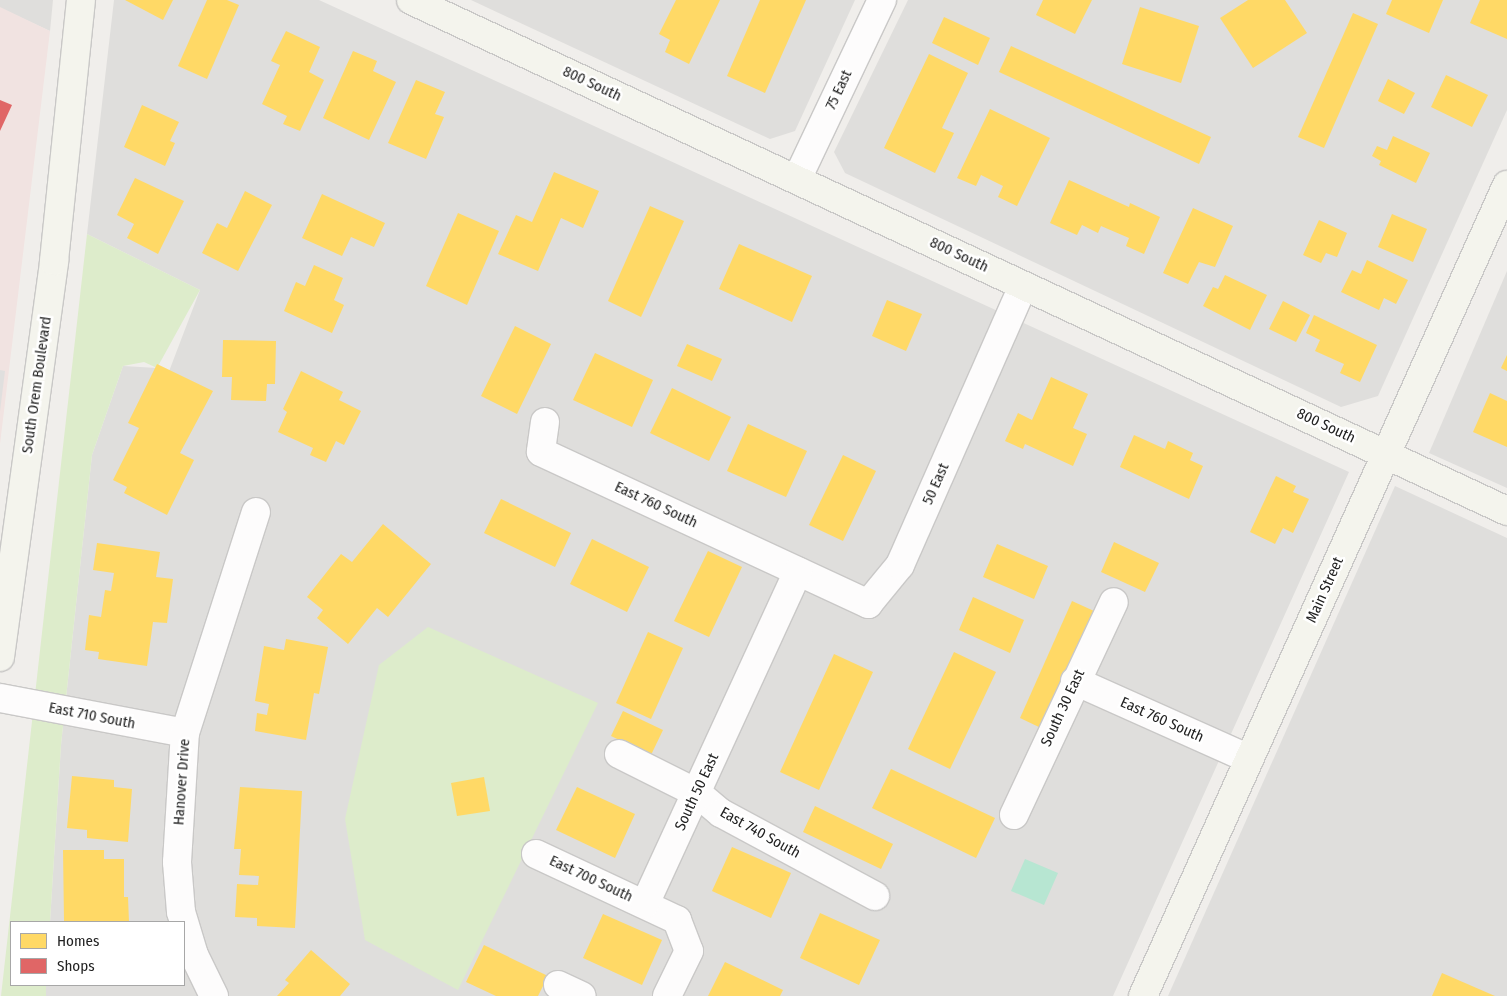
<!DOCTYPE html>
<html>
<head>
<meta charset="utf-8">
<style>
  body { margin:0 }
  #map { position:relative; width:1507px; height:996px; overflow:hidden; background:#f0eeeb; font-family:"Fira Sans Condensed",sans-serif }
  div>[style] { position:absolute }
  .residential>* { inset:0; background:#dfdedc }
  .commercial>* { inset:0; background:#f1e3e1 }
  .grass>* { inset:0; background:#ddeccb }
  .pitch>* { inset:0; background:#b7e6d2 }
  .parking>* { inset:0; background:#e0dfde }
  .homes>* { inset:0; background:#ffd966 }
  .shops>* { inset:0; background:#e06666 }
  .roads { filter:drop-shadow(1px 0 #c9c8c7) drop-shadow(-1px 0 #c9c8c7) drop-shadow(0 1px #c9c8c7) drop-shadow(0 -1px #c9c8c7) }
  .street>* { height:28px; margin:-14px; padding:0 14px; transform-origin:14px; border-radius:14px; background:#fdfcfc }
  .secondary>* { height:28px; margin:-14px; padding:0 14px; transform-origin:14px; border-radius:14px; background:#f4f4ed }
  span { translate:-50% -50%; white-space:nowrap; text-align:center; line-height:1.15; -webkit-text-stroke:5px #fff; paint-order:stroke }
  .street-label { font-size:15px; color:#222 }
  .legend { position:absolute; left:10px; top:921px; width:175px; height:65px; box-sizing:border-box; background:#fff; border:1px solid #a7a7a7; margin:0; padding:6px 9px; list-style:none; font-size:15px; color:#222 }
  .legend li { display:flex; align-items:center; gap:10px; height:25px }
  .legend b { width:25px; border:1px solid #a7a7a7 }
</style>
</head>
<body>
<div id="map">
  <div class="residential">
    <i style="clip-path:polygon(0 0,53px 0,50px 31px,0 8px)"></i>
    <i style="clip-path:polygon(114px 0,319px 0,1349px 472px,1113px 996px,46px 996px,46px 985px,184px 985px,184px 922px,50px 922px,61px 745px,92px 455px,123px 366px,157px 368px,168px 374px,200px 290px,87px 234px)"></i>
    <i style="clip-path:polygon(471px 0,855px 0,795px 131px,770px 139px)"></i>
    <i style="clip-path:polygon(908px 0,1507px 0,1507px 110px,1378px 396px,1341px 407px,845px 173px,834px 152px)"></i>
    <i style="clip-path:polygon(1507px 271px,1507px 488px,1429px 453px)"></i>
    <i style="clip-path:polygon(1395px 486px,1507px 538px,1507px 996px,1168px 996px)"></i>
  </div>
  <div class="commercial">
    <i style="clip-path:polygon(0 7px,50px 31px,0 444px)"></i>
  </div>
  <div class="grass">
    <i style="clip-path:polygon(87px 234px,200px 290px,157px 368px,144px 362px,123px 366px,92px 455px,61px 745px,50px 922px,11px 922px,11px 985px,46px 985px,46px 996px,1px 996px)"></i>
    <i style="clip-path:polygon(428px 627px,598px 703px,458px 990px,365px 940px,345px 819px,379px 665px)"></i>
  </div>
  <div class="pitch">
    <i style="clip-path:polygon(1025px 859px,1058px 873px,1044px 905px,1011px 891px)"></i>
  </div>
  <div class="parking">
    <i style="clip-path:polygon(0 370px,5px 371px,0 411px)"></i>
  </div>
  <div class="homes">
    <i style="clip-path:polygon(125px 0,173px 0,163px 20px)"></i>
    <i style="clip-path:polygon(207px 0,227px 0,239px 5px,207px 79px,178px 66px)"></i>
    <i style="clip-path:polygon(676px 0,720px 0,689px 64px,665px 52px,670px 40px,659px 34px)"></i>
    <i style="clip-path:polygon(760px 0,806px 0,765px 93px,727px 76px)"></i>
    <i style="clip-path:polygon(1043px 0,1092px 0,1075px 34px,1036px 15px)"></i>
    <i style="clip-path:polygon(1248px 0,1285px 0,1307px 33px,1253px 68px,1220px 18px)"></i>
    <i style="clip-path:polygon(1392px 0,1443px 0,1429px 33px,1386px 14px)"></i>
    <i style="clip-path:polygon(1480px 0,1507px 0,1507px 39px,1470px 23px)"></i>
    <i style="clip-path:polygon(1140px 7px,1199px 26px,1181px 83px,1122px 64px)"></i>
    <i style="clip-path:polygon(1353px 13px,1378px 24px,1324px 148px,1298px 137px)"></i>
    <i style="clip-path:polygon(944px 17px,990px 38px,978px 65px,932px 43px)"></i>
    <i style="clip-path:polygon(286px 31px,320px 47px,309px 72px,324px 80px,300px 131px,283px 124px,287px 116px,262px 104px,280px 65px,271px 61px)"></i>
    <i style="clip-path:polygon(1011px 46px,1211px 137px,1199px 164px,999px 72px)"></i>
    <i style="clip-path:polygon(353px 51px,377px 61px,373px 71px,396px 82px,369px 140px,323px 118px)"></i>
    <i style="clip-path:polygon(929px 54px,968px 73px,942px 128px,954px 133px,935px 173px,884px 148px)"></i>
    <i style="clip-path:polygon(1446px 75px,1488px 95px,1472px 127px,1431px 107px)"></i>
    <i style="clip-path:polygon(1388px 79px,1415px 93px,1404px 114px,1378px 101px)"></i>
    <i style="clip-path:polygon(416px 80px,445px 92px,435px 114px,444px 117px,426px 159px,388px 143px)"></i>
    <i style="clip-path:polygon(142px 105px,179px 122px,170px 141px,175px 143px,165px 166px,124px 147px)"></i>
    <i style="clip-path:polygon(990px 109px,1050px 138px,1017px 206px,998px 197px,1003px 186px,981px 175px,976px 186px,957px 178px)"></i>
    <i style="clip-path:polygon(1393px 136px,1430px 153px,1416px 183px,1379px 165px,1381px 161px,1372px 156px,1377px 146px,1387px 150px)"></i>
    <i style="clip-path:polygon(554px 172px,599px 191px,583px 228px,561px 218px,538px 271px,498px 254px,516px 215px,532px 222px)"></i>
    <i style="clip-path:polygon(135px 178px,184px 201px,158px 254px,127px 238px,134px 224px,117px 215px)"></i>
    <i style="clip-path:polygon(1069px 180px,1129px 207px,1130px 203px,1160px 217px,1144px 254px,1126px 246px,1129px 238px,1101px 226px,1098px 233px,1082px 225px,1077px 235px,1050px 223px)"></i>
    <i style="clip-path:polygon(245px 191px,272px 205px,238px 271px,202px 253px,217px 223px,227px 228px)"></i>
    <i style="clip-path:polygon(322px 194px,385px 223px,374px 247px,351px 237px,342px 256px,302px 238px)"></i>
    <i style="clip-path:polygon(650px 206px,684px 221px,641px 317px,608px 301px)"></i>
    <i style="clip-path:polygon(1193px 208px,1233px 226px,1215px 267px,1199px 262px,1188px 284px,1163px 273px)"></i>
    <i style="clip-path:polygon(458px 213px,499px 231px,467px 305px,426px 286px)"></i>
    <i style="clip-path:polygon(1392px 214px,1427px 229px,1413px 262px,1378px 247px)"></i>
    <i style="clip-path:polygon(1319px 220px,1347px 233px,1337px 257px,1326px 253px,1321px 263px,1303px 255px)"></i>
    <i style="clip-path:polygon(739px 244px,812px 276px,792px 322px,719px 289px)"></i>
    <i style="clip-path:polygon(1367px 260px,1408px 280px,1396px 304px,1384px 298px,1379px 310px,1341px 292px,1352px 270px,1361px 274px)"></i>
    <i style="clip-path:polygon(314px 265px,343px 278px,334px 300px,344px 305px,332px 333px,284px 311px,296px 282px,305px 286px)"></i>
    <i style="clip-path:polygon(1225px 275px,1267px 295px,1250px 330px,1203px 306px,1213px 287px,1218px 289px)"></i>
    <i style="clip-path:polygon(887px 300px,922px 314px,906px 351px,872px 336px)"></i>
    <i style="clip-path:polygon(1283px 301px,1310px 315px,1296px 342px,1269px 329px)"></i>
    <i style="clip-path:polygon(1314px 315px,1377px 345px,1360px 382px,1340px 373px,1344px 364px,1315px 351px,1320px 340px,1306px 333px)"></i>
    <i style="clip-path:polygon(515px 326px,551px 344px,517px 414px,481px 396px)"></i>
    <i style="clip-path:polygon(223px 340px,276px 341px,275px 384px,267px 384px,266px 401px,231px 400px,232px 377px,222px 377px)"></i>
    <i style="clip-path:polygon(687px 344px,722px 359px,712px 381px,677px 366px)"></i>
    <i style="clip-path:polygon(595px 353px,653px 380px,632px 427px,573px 400px)"></i>
    <i style="clip-path:polygon(1507px 355px,1507px 371px,1501px 368px)"></i>
    <i style="clip-path:polygon(157px 364px,213px 391px,180px 453px,194px 460px,167px 515px,124px 493px,127px 487px,113px 480px,139px 428px,128px 423px)"></i>
    <i style="clip-path:polygon(301px 371px,343px 392px,339px 400px,361px 411px,344px 445px,336px 441px,326px 462px,310px 455px,313px 448px,278px 432px,287px 412px,283px 409px)"></i>
    <i style="clip-path:polygon(1051px 377px,1088px 394px,1073px 428px,1087px 434px,1073px 466px,1025px 444px,1023px 449px,1005px 441px,1018px 413px,1032px 420px)"></i>
    <i style="clip-path:polygon(672px 388px,731px 417px,709px 461px,650px 433px)"></i>
    <i style="clip-path:polygon(1490px 393px,1507px 401px,1507px 447px,1473px 432px)"></i>
    <i style="clip-path:polygon(748px 424px,807px 451px,786px 497px,727px 471px)"></i>
    <i style="clip-path:polygon(1134px 435px,1165px 449px,1168px 441px,1193px 453px,1190px 460px,1203px 466px,1189px 499px,1120px 467px)"></i>
    <i style="clip-path:polygon(843px 455px,876px 471px,843px 541px,809px 525px)"></i>
    <i style="clip-path:polygon(1276px 476px,1296px 486px,1293px 492px,1309px 499px,1293px 533px,1283px 528px,1275px 544px,1250px 532px)"></i>
    <i style="clip-path:polygon(501px 499px,571px 533px,555px 567px,484px 533px)"></i>
    <i style="clip-path:polygon(383px 524px,431px 564px,388px 617px,377px 608px,348px 644px,317px 618px,323px 610px,307px 597px,341px 554px,352px 562px)"></i>
    <i style="clip-path:polygon(592px 539px,649px 567px,627px 612px,570px 584px)"></i>
    <i style="clip-path:polygon(1114px 542px,1159px 563px,1145px 592px,1101px 572px)"></i>
    <i style="clip-path:polygon(97px 543px,160px 552px,156px 577px,173px 579px,167px 623px,153px 622px,147px 666px,98px 659px,99px 652px,85px 650px,89px 615px,101px 617px,105px 590px,111px 591px,114px 573px,93px 570px)"></i>
    <i style="clip-path:polygon(997px 544px,1048px 566px,1034px 599px,983px 577px)"></i>
    <i style="clip-path:polygon(708px 551px,742px 567px,709px 637px,674px 621px)"></i>
    <i style="clip-path:polygon(973px 597px,1024px 620px,1010px 653px,959px 630px)"></i>
    <i style="clip-path:polygon(1072px 601px,1094px 611px,1041px 728px,1020px 718px)"></i>
    <i style="clip-path:polygon(648px 632px,683px 648px,651px 719px,616px 703px)"></i>
    <i style="clip-path:polygon(286px 639px,328px 647px,319px 694px,314px 693px,306px 740px,255px 731px,257px 713px,267px 715px,269px 704px,255px 701px,264px 646px,284px 650px)"></i>
    <i style="clip-path:polygon(954px 652px,996px 672px,950px 769px,908px 749px)"></i>
    <i style="clip-path:polygon(834px 654px,873px 672px,819px 790px,780px 772px)"></i>
    <i style="clip-path:polygon(623px 711px,663px 730px,651px 755px,611px 736px)"></i>
    <i style="clip-path:polygon(891px 769px,995px 818px,976px 858px,872px 808px)"></i>
    <i style="clip-path:polygon(72px 776px,114px 780px,114px 787px,132px 789px,128px 842px,87px 838px,87px 830px,67px 828px)"></i>
    <i style="clip-path:polygon(484px 777px,490px 811px,457px 816px,451px 783px)"></i>
    <i style="clip-path:polygon(240px 787px,302px 791px,295px 928px,257px 926px,257px 918px,235px 917px,237px 884px,258px 885px,259px 876px,239px 875px,241px 849px,234px 849px)"></i>
    <i style="clip-path:polygon(577px 787px,635px 814px,615px 858px,556px 830px)"></i>
    <i style="clip-path:polygon(815px 806px,893px 844px,881px 869px,803px 832px)"></i>
    <i style="clip-path:polygon(732px 847px,791px 873px,771px 918px,712px 891px)"></i>
    <i style="clip-path:polygon(63px 850px,104px 850px,104px 859px,124px 859px,124px 897px,128px 897px,129px 922px,64px 922px)"></i>
    <i style="clip-path:polygon(820px 913px,880px 940px,859px 985px,800px 958px)"></i>
    <i style="clip-path:polygon(603px 914px,662px 940px,642px 985px,583px 958px)"></i>
    <i style="clip-path:polygon(484px 945px,548px 976px,538px 996px,496px 996px,466px 982px)"></i>
    <i style="clip-path:polygon(311px 950px,350px 984px,340px 996px,277px 996px,289px 983px,285px 980px)"></i>
    <i style="clip-path:polygon(725px 962px,783px 990px,780px 996px,708px 996px)"></i>
    <i style="clip-path:polygon(1442px 973px,1495px 996px,1432px 996px)"></i>
  </div>
  <div class="shops">
    <i style="clip-path:polygon(0 100px,12px 105px,0 131px)"></i>
  </div>
  <div class="roads">
    <div class="street">
      <i style="left:797px;top:179px;width:198px;rotate:-64.6deg"></i>
      <i style="left:545px;top:422px;width:30px;rotate:98deg"></i>
      <i style="left:541px;top:452px;width:361px;rotate:24.9deg"></i>
      <i style="left:868px;top:604px;width:50px;rotate:-50.6deg"></i>
      <i style="left:900px;top:565px;width:305px;rotate:-66.2deg"></i>
      <i style="left:1075px;top:681px;width:191px;rotate:24.1deg"></i>
      <i style="left:0;top:698px;width:188px;rotate:10.7deg"></i>
      <i style="left:619px;top:754px;width:87px;rotate:26.6deg"></i>
      <i style="left:697px;top:793px;width:31px;rotate:40deg"></i>
      <i style="left:721px;top:813px;width:175px;rotate:28.3deg"></i>
      <i style="left:1014px;top:815px;width:235px;rotate:-64.9deg"></i>
      <i style="left:536px;top:854px;width:156px;rotate:25.1deg"></i>
      <i style="left:677px;top:920px;width:33px;rotate:69deg"></i>
      <i style="left:689px;top:951px;width:50px;rotate:116.1deg"></i>
      <i style="left:645px;top:904px;width:366px;rotate:-65.3deg"></i>
      <i style="left:558px;top:985px;width:26px;rotate:25deg"></i>
      <i style="left:214px;top:996px;width:46px;rotate:-116deg"></i>
      <i style="left:194px;top:955px;width:45px;rotate:-106.8deg"></i>
      <i style="left:181px;top:912px;width:50px;rotate:-94.6deg"></i>
      <i style="left:177px;top:862px;width:129px;rotate:-86.5deg"></i>
      <i style="left:185px;top:733px;width:232px;rotate:-72.2deg"></i>
    </div>
    <div class="secondary">
      <i style="left:411px;top:0;width:1209px;rotate:25deg"></i>
      <i style="left:0;top:657px;width:400px;rotate:-82.2deg"></i>
      <i style="left:54px;top:261px;width:262px;rotate:-84.1deg"></i>
      <i style="left:1143px;top:996px;width:889px;rotate:-65.83deg"></i>
    </div>
  </div>
  <div class="street-label">
    <span style="left:592px;top:84px;rotate:25deg">800 South</span>
    <span style="left:839px;top:90px;rotate:-65deg">75 East</span>
    <span style="left:959px;top:255px;rotate:25deg">800 South</span>
    <span style="left:37px;top:385px;rotate:-82deg">South Orem Boulevard</span>
    <span style="left:1326px;top:426px;rotate:25deg">800 South</span>
    <span style="left:936px;top:484px;rotate:-66deg">50 East</span>
    <span style="left:656px;top:505px;rotate:25deg">East 760 South</span>
    <span style="left:1325px;top:590px;rotate:-66deg">Main Street</span>
    <span style="left:1063px;top:708px;rotate:-65deg">South 30 East</span>
    <span style="left:92px;top:716px;rotate:11deg">East 710 South</span>
    <span style="left:1162px;top:720px;rotate:24deg">East 760 South</span>
    <span style="left:182px;top:782px;rotate:-86deg">Hanover Drive</span>
    <span style="left:697px;top:792px;rotate:-65deg">South 50 East</span>
    <span style="left:760px;top:833px;rotate:29deg">East 740 South</span>
    <span style="left:591px;top:879px;rotate:25deg">East 700 South</span>
  </div>
  <ul class="legend">
  <li><b style="height:14px;background:#ffd966"></b>Homes</li>
  <li><b style="height:14px;background:#e06666"></b>Shops</li>
  </ul>
</div>
</body>
</html>
